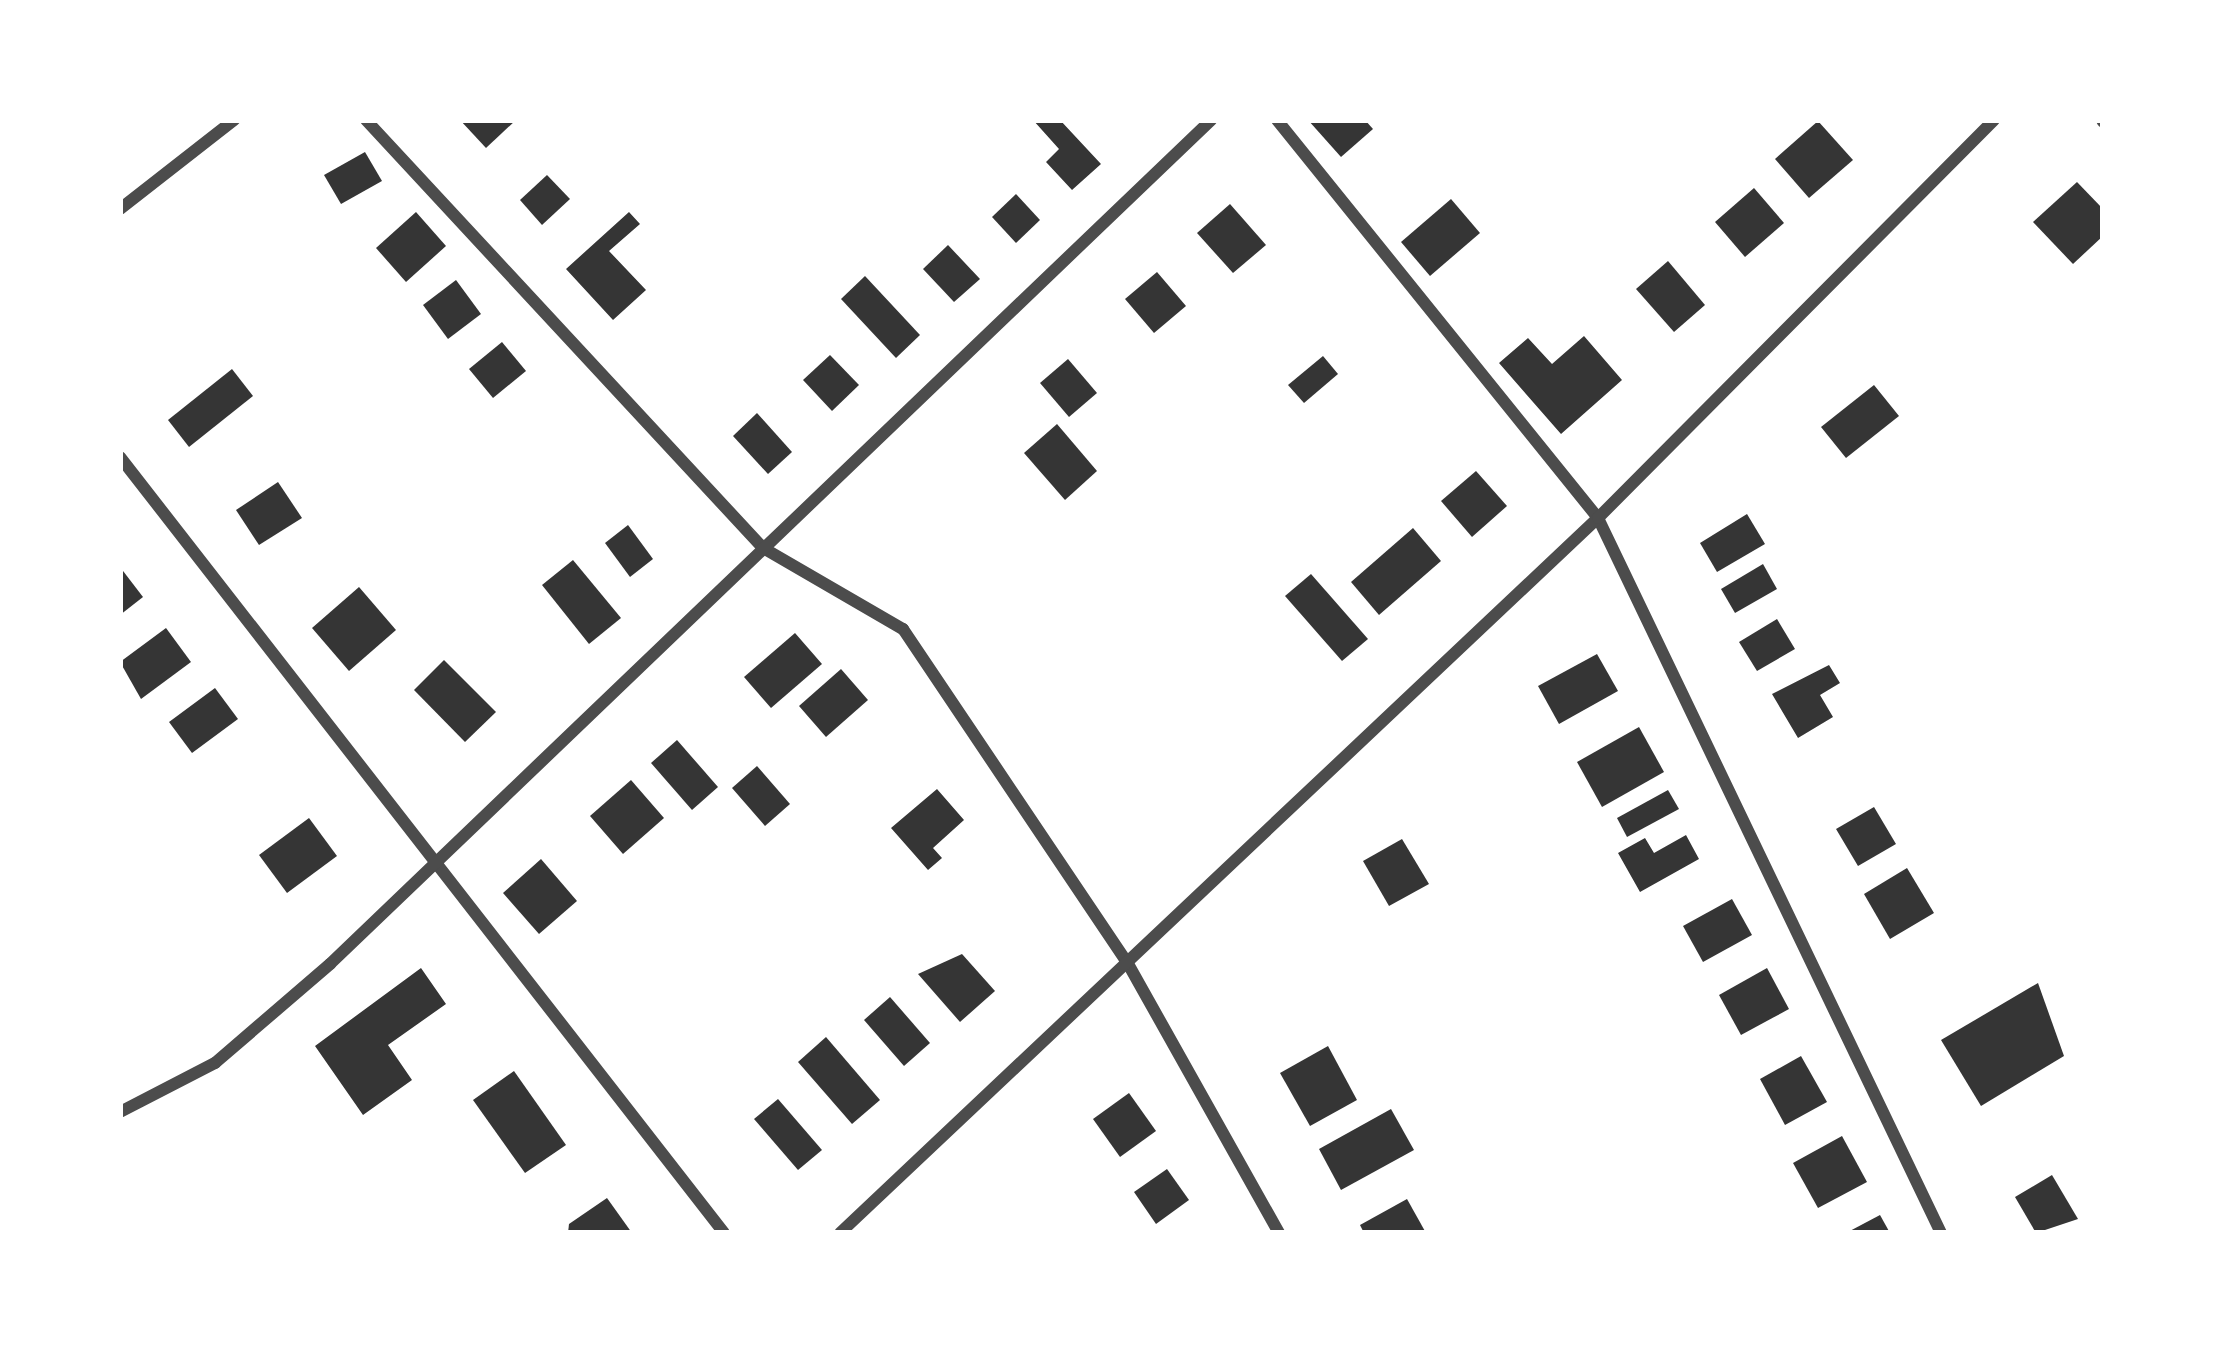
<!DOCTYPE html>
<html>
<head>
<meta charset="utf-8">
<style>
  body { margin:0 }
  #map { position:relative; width:2223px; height:1353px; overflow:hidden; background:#fff; font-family:"DM Sans",sans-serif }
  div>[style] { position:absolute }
  .building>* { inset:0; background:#353535 }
  .minor>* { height:12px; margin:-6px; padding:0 6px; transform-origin:6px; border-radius:6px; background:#4c4c4c }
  span { translate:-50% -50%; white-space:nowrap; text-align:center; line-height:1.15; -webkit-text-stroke:9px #fff; paint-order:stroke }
  .frame { position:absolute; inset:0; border:123px solid #fff; pointer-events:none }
</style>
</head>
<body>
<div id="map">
  <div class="building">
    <i style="clip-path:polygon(460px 120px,516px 120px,486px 148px)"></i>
    <i style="clip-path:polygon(1033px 120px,1060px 120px,1101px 164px,1072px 190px,1046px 162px,1059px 149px)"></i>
    <i style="clip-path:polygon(1308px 120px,1365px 120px,1373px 129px,1341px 157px)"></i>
    <i style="clip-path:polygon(1818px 121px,1853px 160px,1809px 198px,1775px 159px)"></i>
    <i style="clip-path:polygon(365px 152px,382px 181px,341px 204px,324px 175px)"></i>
    <i style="clip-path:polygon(547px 175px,570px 199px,542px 225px,520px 200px)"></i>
    <i style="clip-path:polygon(2077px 182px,2103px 209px,2103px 236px,2073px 264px,2033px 222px)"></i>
    <i style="clip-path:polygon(1754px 188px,1784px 223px,1745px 257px,1715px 222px)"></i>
    <i style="clip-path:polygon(1016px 194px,1040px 220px,1016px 243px,992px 217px)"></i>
    <i style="clip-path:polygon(1451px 199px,1480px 233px,1430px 276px,1401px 242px)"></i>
    <i style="clip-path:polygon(1230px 204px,1266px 245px,1233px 273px,1197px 233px)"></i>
    <i style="clip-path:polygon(416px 212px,446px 246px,406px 282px,376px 248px)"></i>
    <i style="clip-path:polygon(629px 212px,640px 224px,609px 251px,646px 290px,613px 320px,566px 269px)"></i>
    <i style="clip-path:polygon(948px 245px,980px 279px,954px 302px,923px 269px)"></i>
    <i style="clip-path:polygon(1668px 261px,1705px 305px,1674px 332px,1636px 289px)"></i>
    <i style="clip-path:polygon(1157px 272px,1186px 306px,1154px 333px,1125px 299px)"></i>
    <i style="clip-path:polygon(865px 276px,920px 335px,896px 358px,841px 299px)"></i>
    <i style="clip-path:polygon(456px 280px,481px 314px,448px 339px,423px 305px)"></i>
    <i style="clip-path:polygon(1584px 336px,1622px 380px,1561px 434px,1499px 363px,1528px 338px,1552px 364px)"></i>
    <i style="clip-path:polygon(502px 342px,526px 371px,493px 398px,469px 369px)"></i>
    <i style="clip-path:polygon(830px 355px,859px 385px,832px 411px,803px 380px)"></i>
    <i style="clip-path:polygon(1323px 356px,1338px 374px,1304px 403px,1288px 385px)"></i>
    <i style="clip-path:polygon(1068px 359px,1097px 393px,1069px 417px,1040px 383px)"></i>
    <i style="clip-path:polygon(232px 369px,253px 396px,189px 447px,168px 420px)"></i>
    <i style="clip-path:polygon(1874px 385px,1899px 416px,1846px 458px,1821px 427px)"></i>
    <i style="clip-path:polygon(757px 413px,792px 452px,768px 474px,733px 436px)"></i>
    <i style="clip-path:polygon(1057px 424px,1097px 471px,1065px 500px,1024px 453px)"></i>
    <i style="clip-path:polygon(1476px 471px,1507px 506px,1472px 537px,1441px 501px)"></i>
    <i style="clip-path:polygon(278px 482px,302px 518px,259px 545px,236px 510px)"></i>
    <i style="clip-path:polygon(1747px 514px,1765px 544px,1717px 572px,1700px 543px)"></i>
    <i style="clip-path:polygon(628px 525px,653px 559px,630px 577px,605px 543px)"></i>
    <i style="clip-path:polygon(1413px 528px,1441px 561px,1379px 615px,1351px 582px)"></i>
    <i style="clip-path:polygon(573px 560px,621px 618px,589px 644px,542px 585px)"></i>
    <i style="clip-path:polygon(1763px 564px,1777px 589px,1735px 613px,1721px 589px)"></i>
    <i style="clip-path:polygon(120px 567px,143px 597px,120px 615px)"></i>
    <i style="clip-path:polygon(1311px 574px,1368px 639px,1342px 661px,1285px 596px)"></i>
    <i style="clip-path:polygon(359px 587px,396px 630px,349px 671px,312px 628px)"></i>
    <i style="clip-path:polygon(1777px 619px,1795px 649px,1757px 671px,1739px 642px)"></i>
    <i style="clip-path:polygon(166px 628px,191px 662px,141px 699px,120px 662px)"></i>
    <i style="clip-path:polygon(795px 633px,822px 664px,771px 708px,744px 677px)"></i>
    <i style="clip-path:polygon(1597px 654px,1618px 691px,1559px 724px,1538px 686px)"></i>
    <i style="clip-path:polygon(444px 660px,496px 712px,465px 742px,414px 690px)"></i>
    <i style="clip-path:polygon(1829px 665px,1840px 683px,1820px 695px,1833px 717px,1798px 738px,1772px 694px)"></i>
    <i style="clip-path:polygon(841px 669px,868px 700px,826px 737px,799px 706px)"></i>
    <i style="clip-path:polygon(215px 688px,238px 719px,192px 753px,169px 722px)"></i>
    <i style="clip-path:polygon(1639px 727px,1664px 772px,1602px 807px,1577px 762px)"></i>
    <i style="clip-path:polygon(677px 740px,718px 787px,692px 810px,651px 763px)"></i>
    <i style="clip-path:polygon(757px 766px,790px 804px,765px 826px,732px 788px)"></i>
    <i style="clip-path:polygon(631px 780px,664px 818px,623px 854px,590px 816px)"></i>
    <i style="clip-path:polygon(937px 789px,964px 820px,933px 848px,942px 858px,928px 870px,891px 828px)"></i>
    <i style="clip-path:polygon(1668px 790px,1679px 809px,1627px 837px,1617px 818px)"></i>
    <i style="clip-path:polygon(1874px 807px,1896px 844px,1858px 866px,1836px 829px)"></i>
    <i style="clip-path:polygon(309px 818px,337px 856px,287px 893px,259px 855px)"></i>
    <i style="clip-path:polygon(1686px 835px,1699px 859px,1640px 892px,1618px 853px,1645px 838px,1654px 853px)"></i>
    <i style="clip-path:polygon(1402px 839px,1429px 884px,1389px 906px,1363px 861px)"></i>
    <i style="clip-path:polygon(541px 859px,577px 901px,539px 934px,503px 893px)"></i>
    <i style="clip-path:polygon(1907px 868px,1934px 913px,1890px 939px,1864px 894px)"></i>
    <i style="clip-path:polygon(1732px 899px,1752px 935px,1703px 962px,1683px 926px)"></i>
    <i style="clip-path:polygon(962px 954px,995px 991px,960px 1022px,918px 974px)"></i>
    <i style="clip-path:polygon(421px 968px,446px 1004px,388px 1045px,412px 1080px,363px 1115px,315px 1046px)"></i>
    <i style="clip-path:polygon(1767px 968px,1789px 1009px,1741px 1035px,1719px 995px)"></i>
    <i style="clip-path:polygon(2038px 983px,2064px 1056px,1981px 1106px,1941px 1040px)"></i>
    <i style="clip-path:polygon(890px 997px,930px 1043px,904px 1066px,864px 1020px)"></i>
    <i style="clip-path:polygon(826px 1037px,880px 1100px,852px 1124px,798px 1062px)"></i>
    <i style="clip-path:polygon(1328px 1046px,1357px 1100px,1310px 1126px,1280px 1073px)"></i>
    <i style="clip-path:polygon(1801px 1056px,1827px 1102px,1785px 1125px,1760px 1079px)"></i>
    <i style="clip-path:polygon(514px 1071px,566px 1145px,525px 1173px,473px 1100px)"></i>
    <i style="clip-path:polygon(1129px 1093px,1156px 1131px,1120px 1157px,1093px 1119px)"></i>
    <i style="clip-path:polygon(778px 1099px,822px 1150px,798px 1170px,754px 1119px)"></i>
    <i style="clip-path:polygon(1391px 1109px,1414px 1150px,1341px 1190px,1319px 1149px)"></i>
    <i style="clip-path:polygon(1842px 1136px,1867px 1182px,1818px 1208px,1793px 1163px)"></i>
    <i style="clip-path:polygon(1167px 1169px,1189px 1200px,1156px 1224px,1134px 1192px)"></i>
    <i style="clip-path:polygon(2052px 1175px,2078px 1219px,2036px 1233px,2015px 1197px)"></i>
    <i style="clip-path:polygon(607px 1198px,632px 1233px,568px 1233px,569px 1224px)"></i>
    <i style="clip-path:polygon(1407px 1199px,1426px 1233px,1364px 1233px,1360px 1225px)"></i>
    <i style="clip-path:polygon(1880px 1215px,1890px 1233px,1846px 1233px)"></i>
  </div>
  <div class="minor">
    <i style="left:366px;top:120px;width:584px;rotate:47.15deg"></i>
    <i style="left:763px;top:548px;width:162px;rotate:30.1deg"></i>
    <i style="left:903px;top:629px;width:401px;rotate:56.1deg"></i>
    <i style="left:1127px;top:962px;width:311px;rotate:60.7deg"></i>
    <i style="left:1277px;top:120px;width:511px;rotate:51.11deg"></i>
    <i style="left:1598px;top:518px;width:793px;rotate:64.37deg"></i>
    <i style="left:2102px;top:120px;width:2px;rotate:63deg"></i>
    <i style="left:120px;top:209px;width:145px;rotate:-38deg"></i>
    <i style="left:120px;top:457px;width:983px;rotate:52.1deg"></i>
    <i style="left:120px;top:1112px;width:107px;rotate:-27.3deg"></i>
    <i style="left:215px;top:1063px;width:152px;rotate:-40.7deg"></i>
    <i style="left:330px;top:964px;width:1220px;rotate:-43.77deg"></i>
    <i style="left:840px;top:1233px;width:1042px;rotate:-43.33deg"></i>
    <i style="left:1598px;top:518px;width:561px;rotate:-45.14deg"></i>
  </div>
  <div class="frame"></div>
</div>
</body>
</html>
